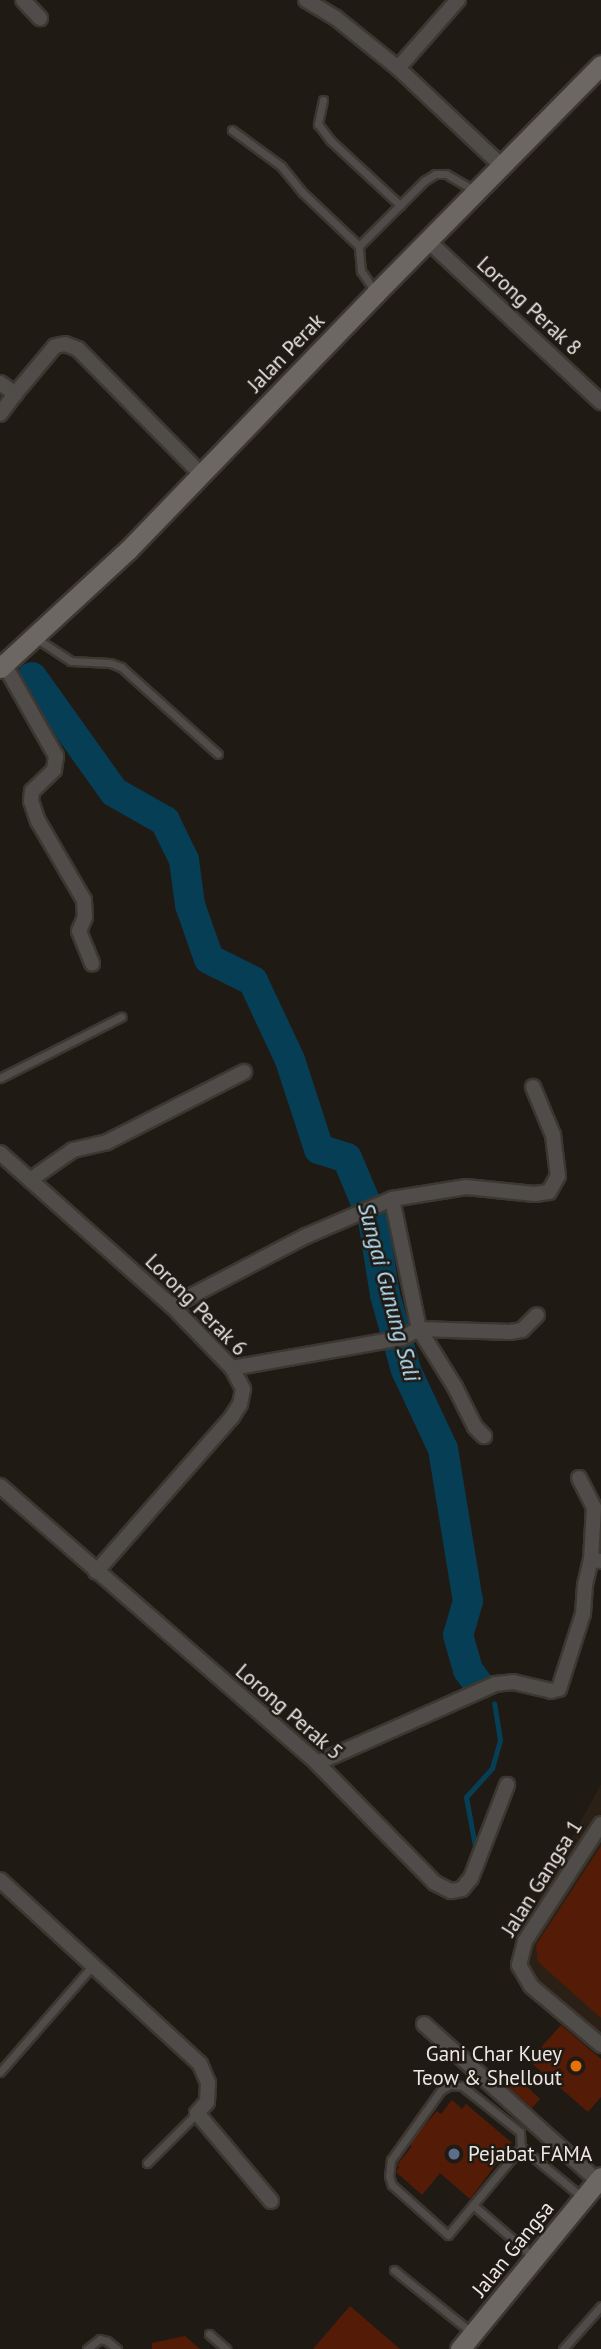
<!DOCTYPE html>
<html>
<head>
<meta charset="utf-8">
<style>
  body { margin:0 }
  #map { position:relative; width:601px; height:2349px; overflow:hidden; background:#201a14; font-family:"PT Sans",sans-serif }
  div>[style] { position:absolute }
  .built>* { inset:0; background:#2a2015 }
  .stream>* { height:5px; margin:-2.5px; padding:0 2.5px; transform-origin:2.5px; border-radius:2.5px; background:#063e55 }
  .river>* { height:30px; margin:-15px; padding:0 15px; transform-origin:15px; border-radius:15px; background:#063e55 }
  .building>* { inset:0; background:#541c07 }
  .roads { filter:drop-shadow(2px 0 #3d3731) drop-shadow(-2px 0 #3d3731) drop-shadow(0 2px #3d3731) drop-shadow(0 -2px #3d3731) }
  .lane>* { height:7px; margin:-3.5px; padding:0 3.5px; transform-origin:3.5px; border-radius:3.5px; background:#504c49 }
  .street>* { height:14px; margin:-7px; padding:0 7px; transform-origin:7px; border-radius:7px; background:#504c49 }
  .secondary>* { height:19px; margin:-9.5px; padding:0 9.5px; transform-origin:9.5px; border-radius:9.5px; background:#6d6763 }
  .dots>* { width:19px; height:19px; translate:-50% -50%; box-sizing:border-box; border:4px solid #201a14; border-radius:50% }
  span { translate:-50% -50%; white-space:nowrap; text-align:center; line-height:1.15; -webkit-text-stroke:5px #201a14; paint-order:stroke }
  .street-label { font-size:21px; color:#ece7e3 }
  .poi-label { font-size:21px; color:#ece7e3 }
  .right { translate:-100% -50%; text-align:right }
  .left { translate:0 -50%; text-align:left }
  .water-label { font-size:23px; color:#b6e2fb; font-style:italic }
</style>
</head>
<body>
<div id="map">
  <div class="built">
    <i style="clip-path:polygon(601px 1784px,601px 2053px,510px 1973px,519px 1935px)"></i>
  </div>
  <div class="stream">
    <i style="left:476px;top:1851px;width:55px;rotate:-100.5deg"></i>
    <i style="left:466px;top:1797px;width:39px;rotate:-48deg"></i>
    <i style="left:492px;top:1768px;width:29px;rotate:-74deg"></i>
    <i style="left:500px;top:1740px;width:37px;rotate:-99deg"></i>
    <i style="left:455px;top:1887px;width:21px;rotate:-53deg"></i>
  </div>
  <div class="river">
    <i style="left:32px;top:677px;width:141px;rotate:54.5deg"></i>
    <i style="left:114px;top:792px;width:59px;rotate:29.6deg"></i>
    <i style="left:165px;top:821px;width:43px;rotate:64deg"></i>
    <i style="left:184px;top:860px;width:45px;rotate:82.4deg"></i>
    <i style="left:190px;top:905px;width:57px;rotate:70.6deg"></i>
    <i style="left:209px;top:959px;width:49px;rotate:26.6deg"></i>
    <i style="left:253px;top:981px;width:87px;rotate:64.9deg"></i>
    <i style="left:290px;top:1060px;width:94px;rotate:72deg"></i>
    <i style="left:319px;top:1149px;width:29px;rotate:18deg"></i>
    <i style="left:347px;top:1158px;width:67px;rotate:67.2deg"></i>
    <i style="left:373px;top:1220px;width:76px;rotate:80.9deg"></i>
    <i style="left:385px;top:1295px;width:78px;rotate:74.4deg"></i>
    <i style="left:406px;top:1370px;width:87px;rotate:64.9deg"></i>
    <i style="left:443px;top:1449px;width:154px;rotate:80.7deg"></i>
    <i style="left:468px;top:1601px;width:35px;rotate:106deg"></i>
    <i style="left:458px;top:1635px;width:36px;rotate:74deg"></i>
    <i style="left:468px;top:1670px;width:17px;rotate:54deg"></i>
  </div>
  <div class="building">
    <i style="clip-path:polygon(601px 1846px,601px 2018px,538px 1962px,536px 1945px)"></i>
    <i style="clip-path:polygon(561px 2025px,601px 2059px,601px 2097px,588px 2112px,529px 2061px)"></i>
    <i style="clip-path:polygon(516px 2076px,540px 2099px,532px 2108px,507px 2086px)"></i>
    <i style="clip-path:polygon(452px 2100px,462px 2109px,466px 2104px,512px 2143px,470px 2199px,440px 2173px,422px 2195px,396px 2172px,399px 2167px,397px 2165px,412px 2146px,410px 2144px,415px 2136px,437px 2111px,441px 2114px)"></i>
    <i style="clip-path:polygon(350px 2306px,400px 2349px,313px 2349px)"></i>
    <i style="clip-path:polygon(185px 2336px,200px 2349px,152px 2349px,152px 2343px)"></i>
  </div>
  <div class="roads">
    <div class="lane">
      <i style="left:323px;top:100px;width:25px;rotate:102deg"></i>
      <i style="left:318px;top:124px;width:20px;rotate:53deg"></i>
      <i style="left:330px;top:140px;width:96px;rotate:42.9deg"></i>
      <i style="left:232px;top:130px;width:61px;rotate:36.3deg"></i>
      <i style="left:281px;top:166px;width:33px;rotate:51deg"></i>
      <i style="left:302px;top:192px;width:79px;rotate:43.5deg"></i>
      <i style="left:376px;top:293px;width:27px;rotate:-124deg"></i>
      <i style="left:361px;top:271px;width:25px;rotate:-95deg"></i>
      <i style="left:359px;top:246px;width:92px;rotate:-45deg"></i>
      <i style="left:424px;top:181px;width:13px;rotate:-32deg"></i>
      <i style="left:435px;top:174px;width:11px"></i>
      <i style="left:446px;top:174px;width:34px;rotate:30deg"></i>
      <i style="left:34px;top:637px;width:44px;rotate:33deg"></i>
      <i style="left:71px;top:661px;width:39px;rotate:3deg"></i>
      <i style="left:110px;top:663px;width:12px;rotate:20deg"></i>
      <i style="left:121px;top:667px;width:130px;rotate:41.9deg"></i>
      <i style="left:0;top:1078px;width:136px;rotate:-26.8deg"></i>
      <i style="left:0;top:2072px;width:142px;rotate:-49deg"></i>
      <i style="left:521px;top:2147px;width:15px;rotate:-94deg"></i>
      <i style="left:520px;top:2132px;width:74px;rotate:-141.6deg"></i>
      <i style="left:462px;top:2086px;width:12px;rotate:-175deg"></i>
      <i style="left:450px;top:2085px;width:10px;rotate:151deg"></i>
      <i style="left:441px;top:2090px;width:86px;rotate:125.5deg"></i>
      <i style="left:391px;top:2160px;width:16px;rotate:97deg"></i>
      <i style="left:389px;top:2176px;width:9px;rotate:72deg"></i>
      <i style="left:392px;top:2185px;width:75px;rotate:41.8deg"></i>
      <i style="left:448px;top:2235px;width:114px;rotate:-50.3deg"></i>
      <i style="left:521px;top:2147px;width:80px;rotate:39.4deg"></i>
      <i style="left:147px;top:2163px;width:71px;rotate:-45deg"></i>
      <i style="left:473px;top:2205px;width:78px;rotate:40.8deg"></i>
      <i style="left:394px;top:2270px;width:100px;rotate:38.9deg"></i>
      <i style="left:209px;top:2334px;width:23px;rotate:41deg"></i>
      <i style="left:87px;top:2349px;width:16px;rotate:-38deg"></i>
      <i style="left:100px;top:2339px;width:7px;rotate:16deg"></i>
      <i style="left:107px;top:2341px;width:13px;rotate:39deg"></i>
      <i style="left:563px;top:2349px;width:57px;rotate:-48.5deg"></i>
    </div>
    <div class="street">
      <i style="left:23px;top:0;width:25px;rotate:47deg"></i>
      <i style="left:306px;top:0;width:35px;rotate:31deg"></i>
      <i style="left:336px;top:18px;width:80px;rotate:38.9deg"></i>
      <i style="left:398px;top:68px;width:143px;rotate:43.3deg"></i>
      <i style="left:398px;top:68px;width:91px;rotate:-48.6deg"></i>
      <i style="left:427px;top:240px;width:238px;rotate:43deg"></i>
      <i style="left:0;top:383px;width:19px;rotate:36deg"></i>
      <i style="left:15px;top:394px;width:62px;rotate:-50.2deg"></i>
      <i style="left:55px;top:346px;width:10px;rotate:-11deg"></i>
      <i style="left:65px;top:344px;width:14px;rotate:21deg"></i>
      <i style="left:78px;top:349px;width:174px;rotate:45.5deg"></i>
      <i style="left:0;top:414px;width:25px;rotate:-53deg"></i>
      <i style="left:0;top:662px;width:4px;rotate:27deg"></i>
      <i style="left:4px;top:664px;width:106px;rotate:60.5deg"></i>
      <i style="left:56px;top:756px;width:14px;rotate:98deg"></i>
      <i style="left:54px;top:770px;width:30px;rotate:136deg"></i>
      <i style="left:32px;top:791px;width:10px;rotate:96deg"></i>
      <i style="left:31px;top:801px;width:21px;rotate:71deg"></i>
      <i style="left:38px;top:821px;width:91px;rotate:59.8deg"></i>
      <i style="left:84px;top:900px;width:17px;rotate:87deg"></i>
      <i style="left:85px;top:917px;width:15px;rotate:113deg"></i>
      <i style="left:79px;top:931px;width:35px;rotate:68deg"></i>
      <i style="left:0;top:1153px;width:230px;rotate:41.7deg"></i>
      <i style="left:172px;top:1306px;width:86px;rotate:45.9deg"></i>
      <i style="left:232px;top:1368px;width:24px;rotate:62deg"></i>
      <i style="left:243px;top:1389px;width:15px;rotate:101deg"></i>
      <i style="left:240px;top:1404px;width:15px;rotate:122deg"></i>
      <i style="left:232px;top:1417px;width:206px;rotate:131.3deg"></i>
      <i style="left:30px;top:1180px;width:52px;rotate:-34.9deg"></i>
      <i style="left:73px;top:1150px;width:35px;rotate:-13deg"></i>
      <i style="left:107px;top:1142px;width:154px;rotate:-27.1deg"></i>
      <i style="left:392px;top:1199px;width:133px;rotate:78.3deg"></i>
      <i style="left:419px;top:1329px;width:68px;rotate:58.2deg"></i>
      <i style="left:455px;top:1387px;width:45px;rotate:63.4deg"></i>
      <i style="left:475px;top:1427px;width:13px;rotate:45deg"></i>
      <i style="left:172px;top:1306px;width:151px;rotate:-27.6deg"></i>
      <i style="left:306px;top:1236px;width:94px;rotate:-23.3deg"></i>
      <i style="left:392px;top:1199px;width:75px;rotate:-9.2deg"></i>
      <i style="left:466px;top:1187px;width:69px;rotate:5.8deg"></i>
      <i style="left:535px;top:1194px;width:14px;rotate:-8deg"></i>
      <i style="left:549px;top:1192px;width:18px;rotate:-61deg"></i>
      <i style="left:558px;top:1176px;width:41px;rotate:-97deg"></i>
      <i style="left:553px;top:1135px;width:52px;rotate:-112.6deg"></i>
      <i style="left:232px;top:1368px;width:173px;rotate:-10deg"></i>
      <i style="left:402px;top:1338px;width:19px;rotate:-28deg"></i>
      <i style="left:419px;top:1329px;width:91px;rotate:1.9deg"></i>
      <i style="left:510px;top:1332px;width:12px;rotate:-9deg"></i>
      <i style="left:522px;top:1330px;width:21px;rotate:-45deg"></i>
      <i style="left:579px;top:1478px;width:33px;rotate:63deg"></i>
      <i style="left:594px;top:1507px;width:53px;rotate:93.2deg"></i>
      <i style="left:0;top:1486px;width:421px;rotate:41.1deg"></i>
      <i style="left:317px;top:1763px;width:168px;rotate:45.5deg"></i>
      <i style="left:435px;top:1883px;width:18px;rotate:27deg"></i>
      <i style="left:451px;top:1891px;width:11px;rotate:-10deg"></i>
      <i style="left:462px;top:1889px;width:14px;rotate:-51deg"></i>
      <i style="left:471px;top:1878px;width:100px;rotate:-68.8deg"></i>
      <i style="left:317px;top:1763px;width:195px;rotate:-23.9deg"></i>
      <i style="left:495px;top:1684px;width:18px;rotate:-6deg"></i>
      <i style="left:513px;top:1682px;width:39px;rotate:13deg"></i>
      <i style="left:551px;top:1691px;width:8px;rotate:-14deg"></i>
      <i style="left:559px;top:1689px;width:79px;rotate:-72.3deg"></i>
      <i style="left:583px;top:1614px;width:29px;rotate:-86deg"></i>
      <i style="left:585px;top:1585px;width:26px;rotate:-77deg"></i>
      <i style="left:591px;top:1560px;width:10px;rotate:6deg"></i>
      <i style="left:601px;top:1824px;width:140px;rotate:123deg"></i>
      <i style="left:525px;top:1941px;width:25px;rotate:104deg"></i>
      <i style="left:519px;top:1965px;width:24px;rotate:60deg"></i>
      <i style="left:531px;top:1986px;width:92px;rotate:40.1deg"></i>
      <i style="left:0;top:1880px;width:272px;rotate:42.6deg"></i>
      <i style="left:200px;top:2064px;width:21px;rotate:67deg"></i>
      <i style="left:208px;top:2083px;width:19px;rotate:93deg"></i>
      <i style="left:207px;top:2102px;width:15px;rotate:132deg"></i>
      <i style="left:197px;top:2113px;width:115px;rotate:49.9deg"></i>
      <i style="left:424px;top:2024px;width:234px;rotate:42.1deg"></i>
    </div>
    <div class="secondary">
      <i style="left:0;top:668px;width:174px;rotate:-42.7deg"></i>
      <i style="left:128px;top:550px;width:357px;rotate:-46deg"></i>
      <i style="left:376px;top:293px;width:320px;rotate:-45.4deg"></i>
      <i style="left:460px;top:2349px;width:222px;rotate:-50.7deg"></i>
    </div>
  </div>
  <div class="dots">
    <i style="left:576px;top:2066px;background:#e8710a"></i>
    <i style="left:454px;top:2154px;background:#5c6f8a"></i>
  </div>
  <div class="street-label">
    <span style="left:529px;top:306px;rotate:43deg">Lorong Perak 8</span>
    <span style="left:286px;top:353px;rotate:-46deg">Jalan Perak</span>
    <span style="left:196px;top:1305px;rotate:45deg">Lorong Perak 6</span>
    <span style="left:289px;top:1712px;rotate:41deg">Lorong Perak 5</span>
    <span style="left:542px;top:1878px;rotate:-58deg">Jalan Gangsa 1</span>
    <span style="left:513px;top:2249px;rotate:-51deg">Jalan Gangsa</span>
  </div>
  <div class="poi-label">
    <span class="right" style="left:562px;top:2066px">Gani Char Kuey<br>Teow &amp; Shellout</span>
    <span class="left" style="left:468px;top:2154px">Pejabat FAMA</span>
  </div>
  <div class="water-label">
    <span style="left:389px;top:1292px;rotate:75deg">Sungai Gunung Sali</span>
  </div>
</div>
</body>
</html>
